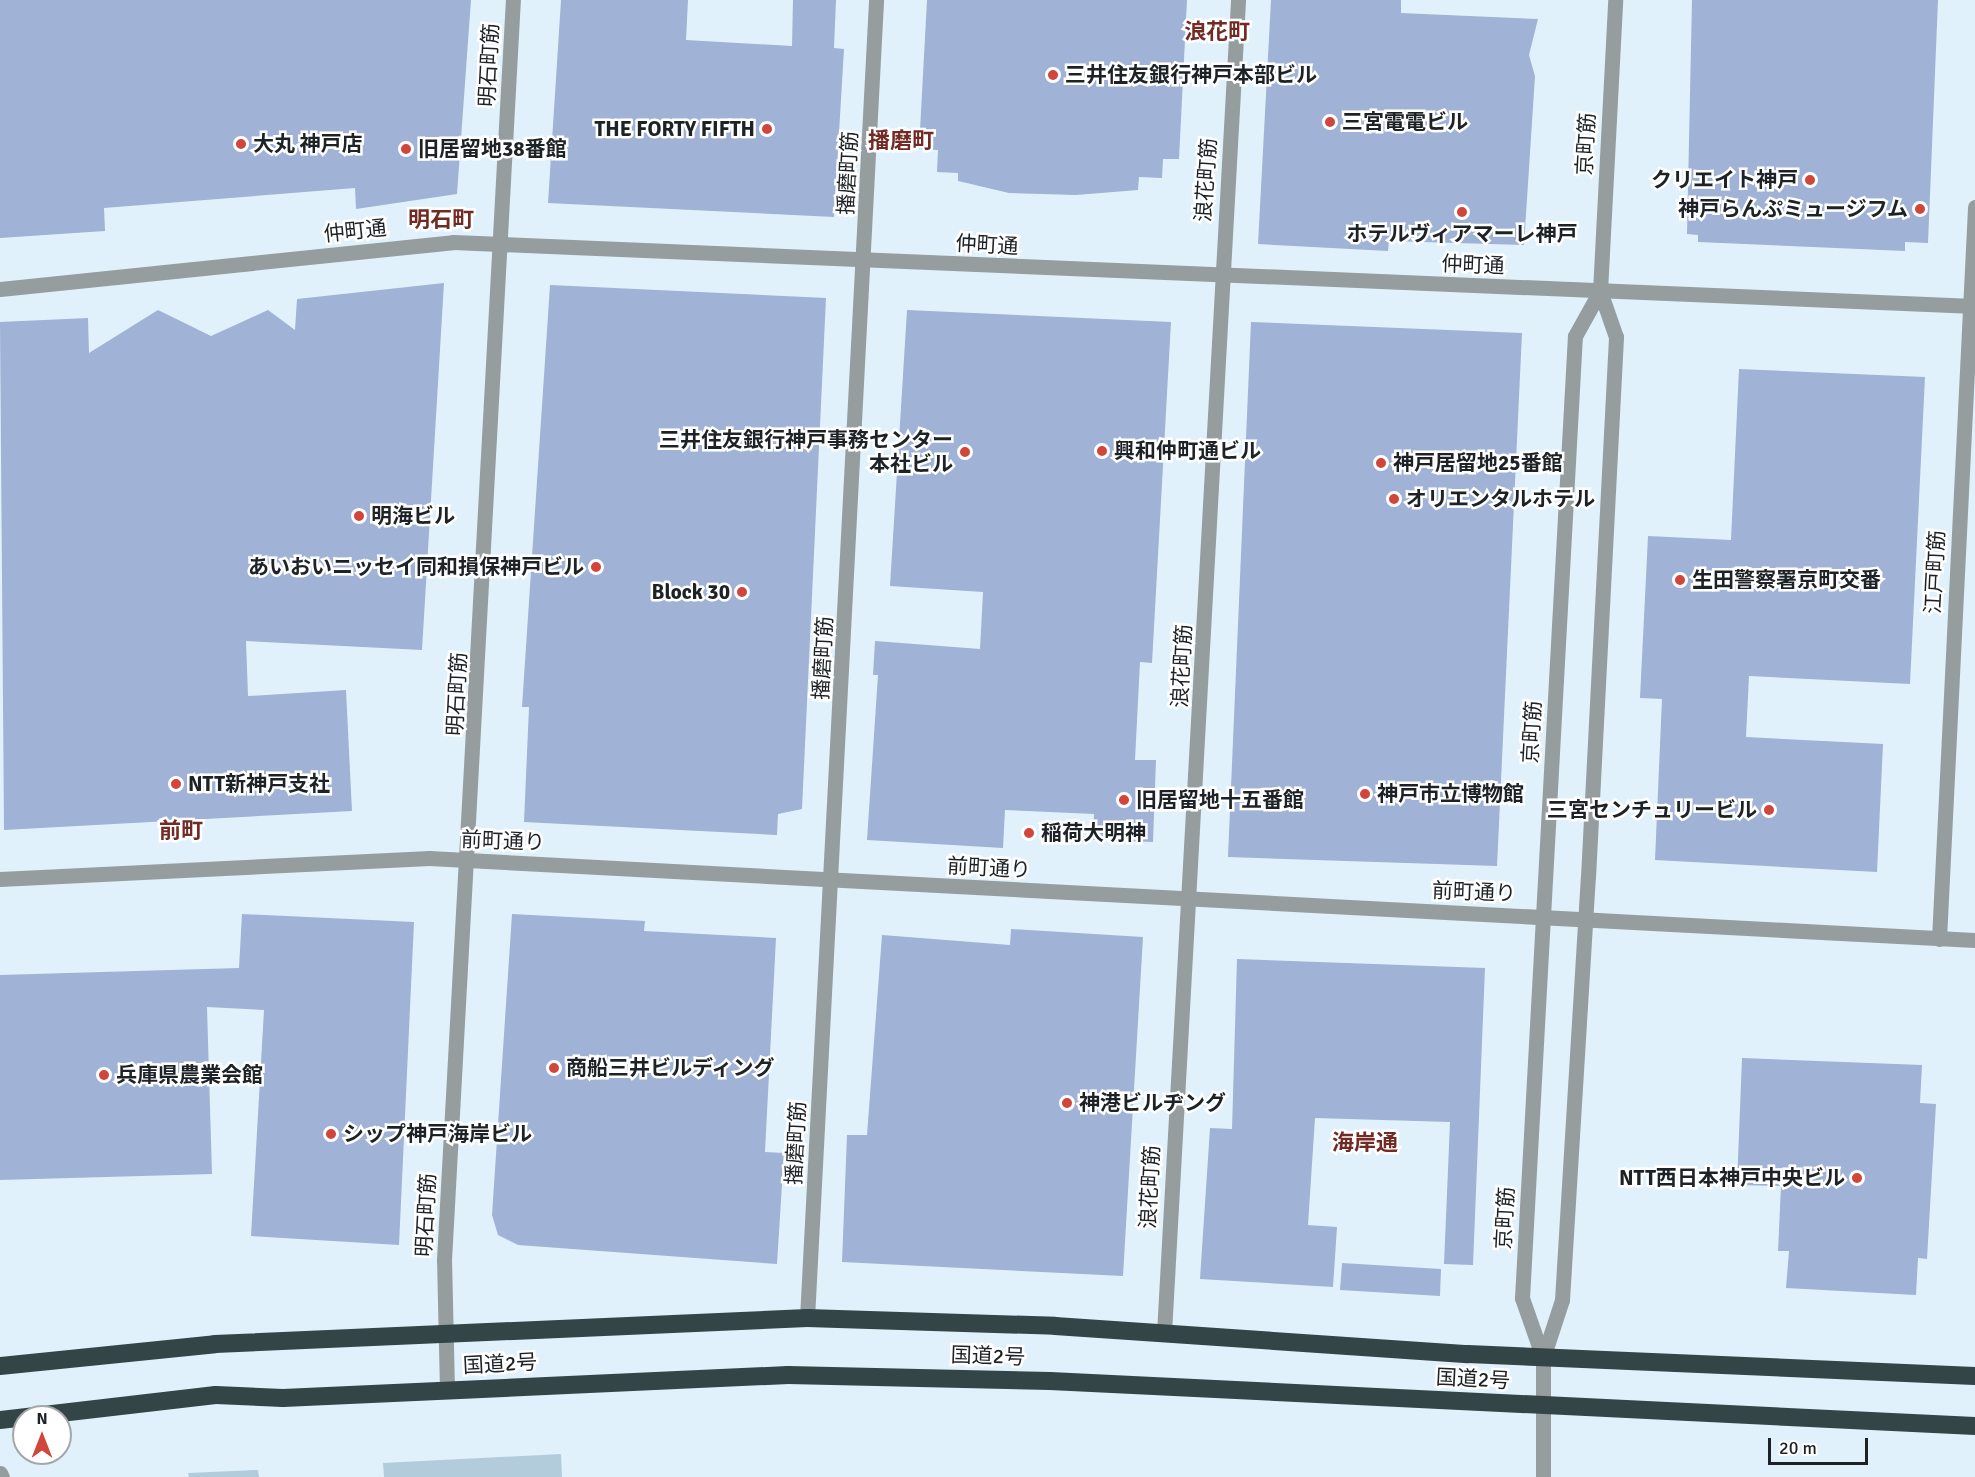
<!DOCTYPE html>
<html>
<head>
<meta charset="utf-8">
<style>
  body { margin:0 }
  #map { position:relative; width:1975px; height:1477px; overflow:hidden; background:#e0f1fb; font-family:Signika,"Noto Sans JP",sans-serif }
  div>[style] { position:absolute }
  .green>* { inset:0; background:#b2ccdb }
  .building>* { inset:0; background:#a0b2d5 }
  .minor>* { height:15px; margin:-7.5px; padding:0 7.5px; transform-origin:7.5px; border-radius:7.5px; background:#959d9e }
  .highway>* { height:18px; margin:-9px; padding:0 9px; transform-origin:9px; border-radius:9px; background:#334546 }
  .dots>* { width:16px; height:16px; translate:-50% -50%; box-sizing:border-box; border:3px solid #fff; border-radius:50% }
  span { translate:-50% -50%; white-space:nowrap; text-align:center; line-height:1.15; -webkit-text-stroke:5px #fff; paint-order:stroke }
  .street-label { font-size:21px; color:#1c2225 }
  .poi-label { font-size:21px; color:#1c2225; font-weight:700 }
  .left { translate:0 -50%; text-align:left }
  .right { translate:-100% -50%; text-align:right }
  .neighbourhood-label { font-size:22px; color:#712b24; font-weight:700 }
  .north { position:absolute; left:12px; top:1405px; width:60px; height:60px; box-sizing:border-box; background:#fff; border:2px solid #a4a7a8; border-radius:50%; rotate:0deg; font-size:16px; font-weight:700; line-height:24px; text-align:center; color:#1c2225 }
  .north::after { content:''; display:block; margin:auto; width:21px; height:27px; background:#d2453a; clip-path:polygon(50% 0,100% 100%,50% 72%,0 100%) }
  .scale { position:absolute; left:1768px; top:1438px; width:100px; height:27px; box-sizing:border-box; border:3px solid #1c2225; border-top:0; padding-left:8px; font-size:18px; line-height:21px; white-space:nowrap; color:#1c2225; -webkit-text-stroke:4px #fff; paint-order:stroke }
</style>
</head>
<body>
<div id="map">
  <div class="green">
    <i style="clip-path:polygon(561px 1454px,562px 1477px,384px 1477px,383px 1463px)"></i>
    <i style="clip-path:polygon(258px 1470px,259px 1477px,189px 1477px,188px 1473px)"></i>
  </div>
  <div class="building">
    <i style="clip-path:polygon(0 0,471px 0,457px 194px,356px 209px,355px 188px,104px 208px,105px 231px,0 238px)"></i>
    <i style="clip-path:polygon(561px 0,688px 0,686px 40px,792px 46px,793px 0,836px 0,834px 48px,844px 49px,834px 217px,548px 203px)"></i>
    <i style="clip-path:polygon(927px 0,1187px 0,1179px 159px,1163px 159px,1162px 178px,1139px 177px,1138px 190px,1076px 195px,1009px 193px,958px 181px,958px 173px,937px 172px,938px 150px,919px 149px)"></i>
    <i style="clip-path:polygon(1271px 0,1401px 0,1401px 13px,1538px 19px,1529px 55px,1535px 76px,1524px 245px,1389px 241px,1388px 251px,1258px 244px)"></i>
    <i style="clip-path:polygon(1692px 0,1938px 0,1928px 243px,1905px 242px,1905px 251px,1698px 242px,1698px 235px,1687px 234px)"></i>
    <i style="clip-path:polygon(444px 283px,422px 650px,246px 641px,248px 696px,346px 690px,352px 811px,4px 830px,0 322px,88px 318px,89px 353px,158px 310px,211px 336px,268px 310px,295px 330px,297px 299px)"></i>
    <i style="clip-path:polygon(550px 285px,826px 298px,802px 809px,778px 814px,777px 835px,524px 822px,529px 707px,522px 707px)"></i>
    <i style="clip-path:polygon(907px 310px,1171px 322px,1152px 663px,1140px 662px,1135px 760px,1156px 760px,1153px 842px,1093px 840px,1094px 814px,1005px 810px,1003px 848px,867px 840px,878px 675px,873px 675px,875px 641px,980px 649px,983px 592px,890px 586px)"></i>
    <i style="clip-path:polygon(1251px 322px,1522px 333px,1497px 866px,1228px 857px)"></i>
    <i style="clip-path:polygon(1739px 369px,1925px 377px,1910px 684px,1749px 676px,1746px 737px,1883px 744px,1877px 872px,1655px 860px,1662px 699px,1640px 698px,1648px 536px,1731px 540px)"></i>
    <i style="clip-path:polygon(242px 914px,414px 922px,399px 1245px,251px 1236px,264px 1010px,207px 1007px,212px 1174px,0 1180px,0 975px,239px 968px)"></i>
    <i style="clip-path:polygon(512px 914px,645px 921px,644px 931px,776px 938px,765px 1152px,784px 1153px,777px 1264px,518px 1245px,498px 1235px,492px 1215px)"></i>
    <i style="clip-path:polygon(1011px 929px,1143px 937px,1123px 1276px,842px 1262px,847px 1135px,867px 1135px,882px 935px,1010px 945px)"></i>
    <i style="clip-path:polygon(1237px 959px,1485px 968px,1473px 1265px,1444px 1264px,1450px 1122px,1315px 1118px,1308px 1225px,1337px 1227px,1333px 1287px,1200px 1279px,1210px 1128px,1232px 1129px)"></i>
    <i style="clip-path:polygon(1742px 1058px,1922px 1065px,1920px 1103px,1936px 1104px,1927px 1259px,1918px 1258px,1916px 1295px,1786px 1288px,1789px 1251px,1778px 1251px,1781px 1186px,1737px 1185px)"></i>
    <i style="clip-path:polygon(1342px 1263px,1441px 1269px,1440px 1296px,1340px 1290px)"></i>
  </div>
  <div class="minor">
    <i style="left:0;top:289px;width:455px;rotate:-5.9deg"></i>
    <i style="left:453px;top:242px;width:1523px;rotate:2.41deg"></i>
    <i style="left:0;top:879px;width:430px;rotate:-2.8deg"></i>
    <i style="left:429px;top:858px;width:1548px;rotate:3.04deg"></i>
    <i style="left:1939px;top:939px;width:733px;rotate:-87.18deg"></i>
    <i style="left:807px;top:1318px;width:1320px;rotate:-87deg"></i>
    <i style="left:1164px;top:1333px;width:1335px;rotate:-86.82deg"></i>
    <i style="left:1543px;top:1358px;width:61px;rotate:-71.9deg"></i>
    <i style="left:1562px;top:1300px;width:424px;rotate:-86.5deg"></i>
    <i style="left:1588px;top:877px;width:541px;rotate:-87.03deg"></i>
    <i style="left:1616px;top:337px;width:49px;rotate:-109.2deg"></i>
    <i style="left:1600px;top:291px;width:291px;rotate:-87deg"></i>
    <i style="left:447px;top:1390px;width:130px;rotate:-91.3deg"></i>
    <i style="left:444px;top:1260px;width:1262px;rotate:-86.87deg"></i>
    <i style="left:0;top:1473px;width:4px;rotate:63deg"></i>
    <i style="left:1543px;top:1477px;width:119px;rotate:-90deg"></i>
    <i style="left:1543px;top:1358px;width:64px;rotate:-109.3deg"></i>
    <i style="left:1522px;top:1298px;width:963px;rotate:-86.85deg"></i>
    <i style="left:1575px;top:336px;width:51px;rotate:-60.9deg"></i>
  </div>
  <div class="highway">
    <i style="left:0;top:1366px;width:216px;rotate:-5.8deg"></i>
    <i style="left:215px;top:1344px;width:593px;rotate:-2.51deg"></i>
    <i style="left:807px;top:1318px;width:248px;rotate:1.8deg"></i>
    <i style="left:1055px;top:1326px;width:414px;rotate:3.9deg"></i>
    <i style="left:1468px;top:1354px;width:507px;rotate:2.48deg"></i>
    <i style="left:0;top:1420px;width:217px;rotate:-6.6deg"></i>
    <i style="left:216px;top:1395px;width:67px;rotate:2.6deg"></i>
    <i style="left:283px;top:1398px;width:506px;rotate:-2.61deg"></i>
    <i style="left:788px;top:1375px;width:262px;rotate:1.3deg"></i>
    <i style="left:1050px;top:1381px;width:926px;rotate:2.79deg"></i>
  </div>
  <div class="dots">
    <i style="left:1053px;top:75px;background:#d2453a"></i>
    <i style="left:1330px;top:122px;background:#d2453a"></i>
    <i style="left:767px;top:129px;background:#d2453a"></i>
    <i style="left:241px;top:144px;background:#d2453a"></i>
    <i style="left:406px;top:149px;background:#d2453a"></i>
    <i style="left:1810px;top:180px;background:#d2453a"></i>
    <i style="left:1920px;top:209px;background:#d2453a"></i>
    <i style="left:1462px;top:212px;background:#d2453a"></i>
    <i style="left:1102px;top:451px;background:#d2453a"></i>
    <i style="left:965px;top:452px;background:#d2453a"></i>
    <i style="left:1381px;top:463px;background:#d2453a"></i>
    <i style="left:1394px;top:499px;background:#d2453a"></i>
    <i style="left:359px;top:516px;background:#d2453a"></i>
    <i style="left:596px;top:567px;background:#d2453a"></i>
    <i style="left:1680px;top:580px;background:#d2453a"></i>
    <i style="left:742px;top:592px;background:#d2453a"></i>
    <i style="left:176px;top:784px;background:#d2453a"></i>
    <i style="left:1365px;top:794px;background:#d2453a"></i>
    <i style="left:1124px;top:800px;background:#d2453a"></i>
    <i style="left:1769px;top:810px;background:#d2453a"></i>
    <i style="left:1029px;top:833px;background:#d2453a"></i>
    <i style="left:554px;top:1068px;background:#d2453a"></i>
    <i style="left:104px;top:1075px;background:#d2453a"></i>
    <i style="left:1067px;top:1103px;background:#d2453a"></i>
    <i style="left:331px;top:1134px;background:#d2453a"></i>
    <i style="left:1857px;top:1178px;background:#d2453a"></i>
  </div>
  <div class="street-label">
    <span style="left:489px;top:65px;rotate:-87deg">明石町筋</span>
    <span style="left:1586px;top:144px;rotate:-87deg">京町筋</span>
    <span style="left:848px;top:173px;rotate:-87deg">播磨町筋</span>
    <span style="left:1206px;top:180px;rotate:-86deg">浪花町筋</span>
    <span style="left:355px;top:231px;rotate:-6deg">仲町通</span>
    <span style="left:987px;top:245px;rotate:3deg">仲町通</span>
    <span style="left:1473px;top:265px;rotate:2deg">仲町通</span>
    <span style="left:1935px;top:572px;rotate:-87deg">江戸町筋</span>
    <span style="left:823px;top:658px;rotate:-87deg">播磨町筋</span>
    <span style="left:1182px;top:666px;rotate:-87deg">浪花町筋</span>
    <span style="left:457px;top:694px;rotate:-87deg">明石町筋</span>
    <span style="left:1532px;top:732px;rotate:-87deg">京町筋</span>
    <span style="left:503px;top:841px;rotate:2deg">前町通り</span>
    <span style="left:989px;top:868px;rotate:3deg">前町通り</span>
    <span style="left:1474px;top:892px;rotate:2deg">前町通り</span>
    <span style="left:796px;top:1143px;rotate:-87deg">播磨町筋</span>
    <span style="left:1150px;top:1187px;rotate:-87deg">浪花町筋</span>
    <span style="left:426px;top:1215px;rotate:-87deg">明石町筋</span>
    <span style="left:1505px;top:1218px;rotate:-87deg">京町筋</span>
    <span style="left:988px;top:1356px;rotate:2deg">国道2号</span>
    <span style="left:500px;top:1364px;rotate:-3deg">国道2号</span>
    <span style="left:1473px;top:1379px;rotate:3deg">国道2号</span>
  </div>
  <div class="poi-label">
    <span class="left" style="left:1065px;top:75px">三井住友銀行神戸本部ビル</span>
    <span class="left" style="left:1342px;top:122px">三宮電電ビル</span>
    <span class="right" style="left:755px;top:129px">THE FORTY FIFTH</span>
    <span class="left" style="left:253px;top:144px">大丸 神戸店</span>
    <span class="left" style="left:418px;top:149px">旧居留地38番館</span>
    <span class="right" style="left:1798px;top:180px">クリエイト神戸</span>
    <span class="right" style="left:1908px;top:209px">神戸らんぷミュージフム</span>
    <span style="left:1462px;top:234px">ホテルヴィアマーレ神戸</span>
    <span class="right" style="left:953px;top:452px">三井住友銀行神戸事務センター<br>本社ビル</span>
    <span class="left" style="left:1114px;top:451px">興和仲町通ビル</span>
    <span class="left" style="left:1393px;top:463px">神戸居留地25番館</span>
    <span class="left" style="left:1406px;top:499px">オリエンタルホテル</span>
    <span class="left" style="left:371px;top:516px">明海ビル</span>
    <span class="right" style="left:584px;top:567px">あいおいニッセイ同和損保神戸ビル</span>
    <span class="left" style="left:1692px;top:580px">生田警察署京町交番</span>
    <span class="right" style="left:730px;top:592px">Block 30</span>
    <span class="left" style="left:188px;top:784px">NTT新神戸支社</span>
    <span class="left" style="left:1377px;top:794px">神戸市立博物館</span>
    <span class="left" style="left:1136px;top:800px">旧居留地十五番館</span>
    <span class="right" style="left:1757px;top:810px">三宮センチュリービル</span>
    <span class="left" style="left:1041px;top:833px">稲荷大明神</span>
    <span class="left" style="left:566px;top:1068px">商船三井ビルディング</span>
    <span class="left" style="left:116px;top:1075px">兵庫県農業会館</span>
    <span class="left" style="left:1079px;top:1103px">神港ビルヂング</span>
    <span class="left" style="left:343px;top:1134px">シップ神戸海岸ビル</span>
    <span class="right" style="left:1845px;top:1178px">NTT西日本神戸中央ビル</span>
  </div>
  <div class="neighbourhood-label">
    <span style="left:1217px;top:32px">浪花町</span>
    <span style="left:901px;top:141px">播磨町</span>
    <span style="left:441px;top:220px">明石町</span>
    <span style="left:181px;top:831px">前町</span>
    <span style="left:1365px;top:1143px">海岸通</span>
  </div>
  <div class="north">N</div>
  <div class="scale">20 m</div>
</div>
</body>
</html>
